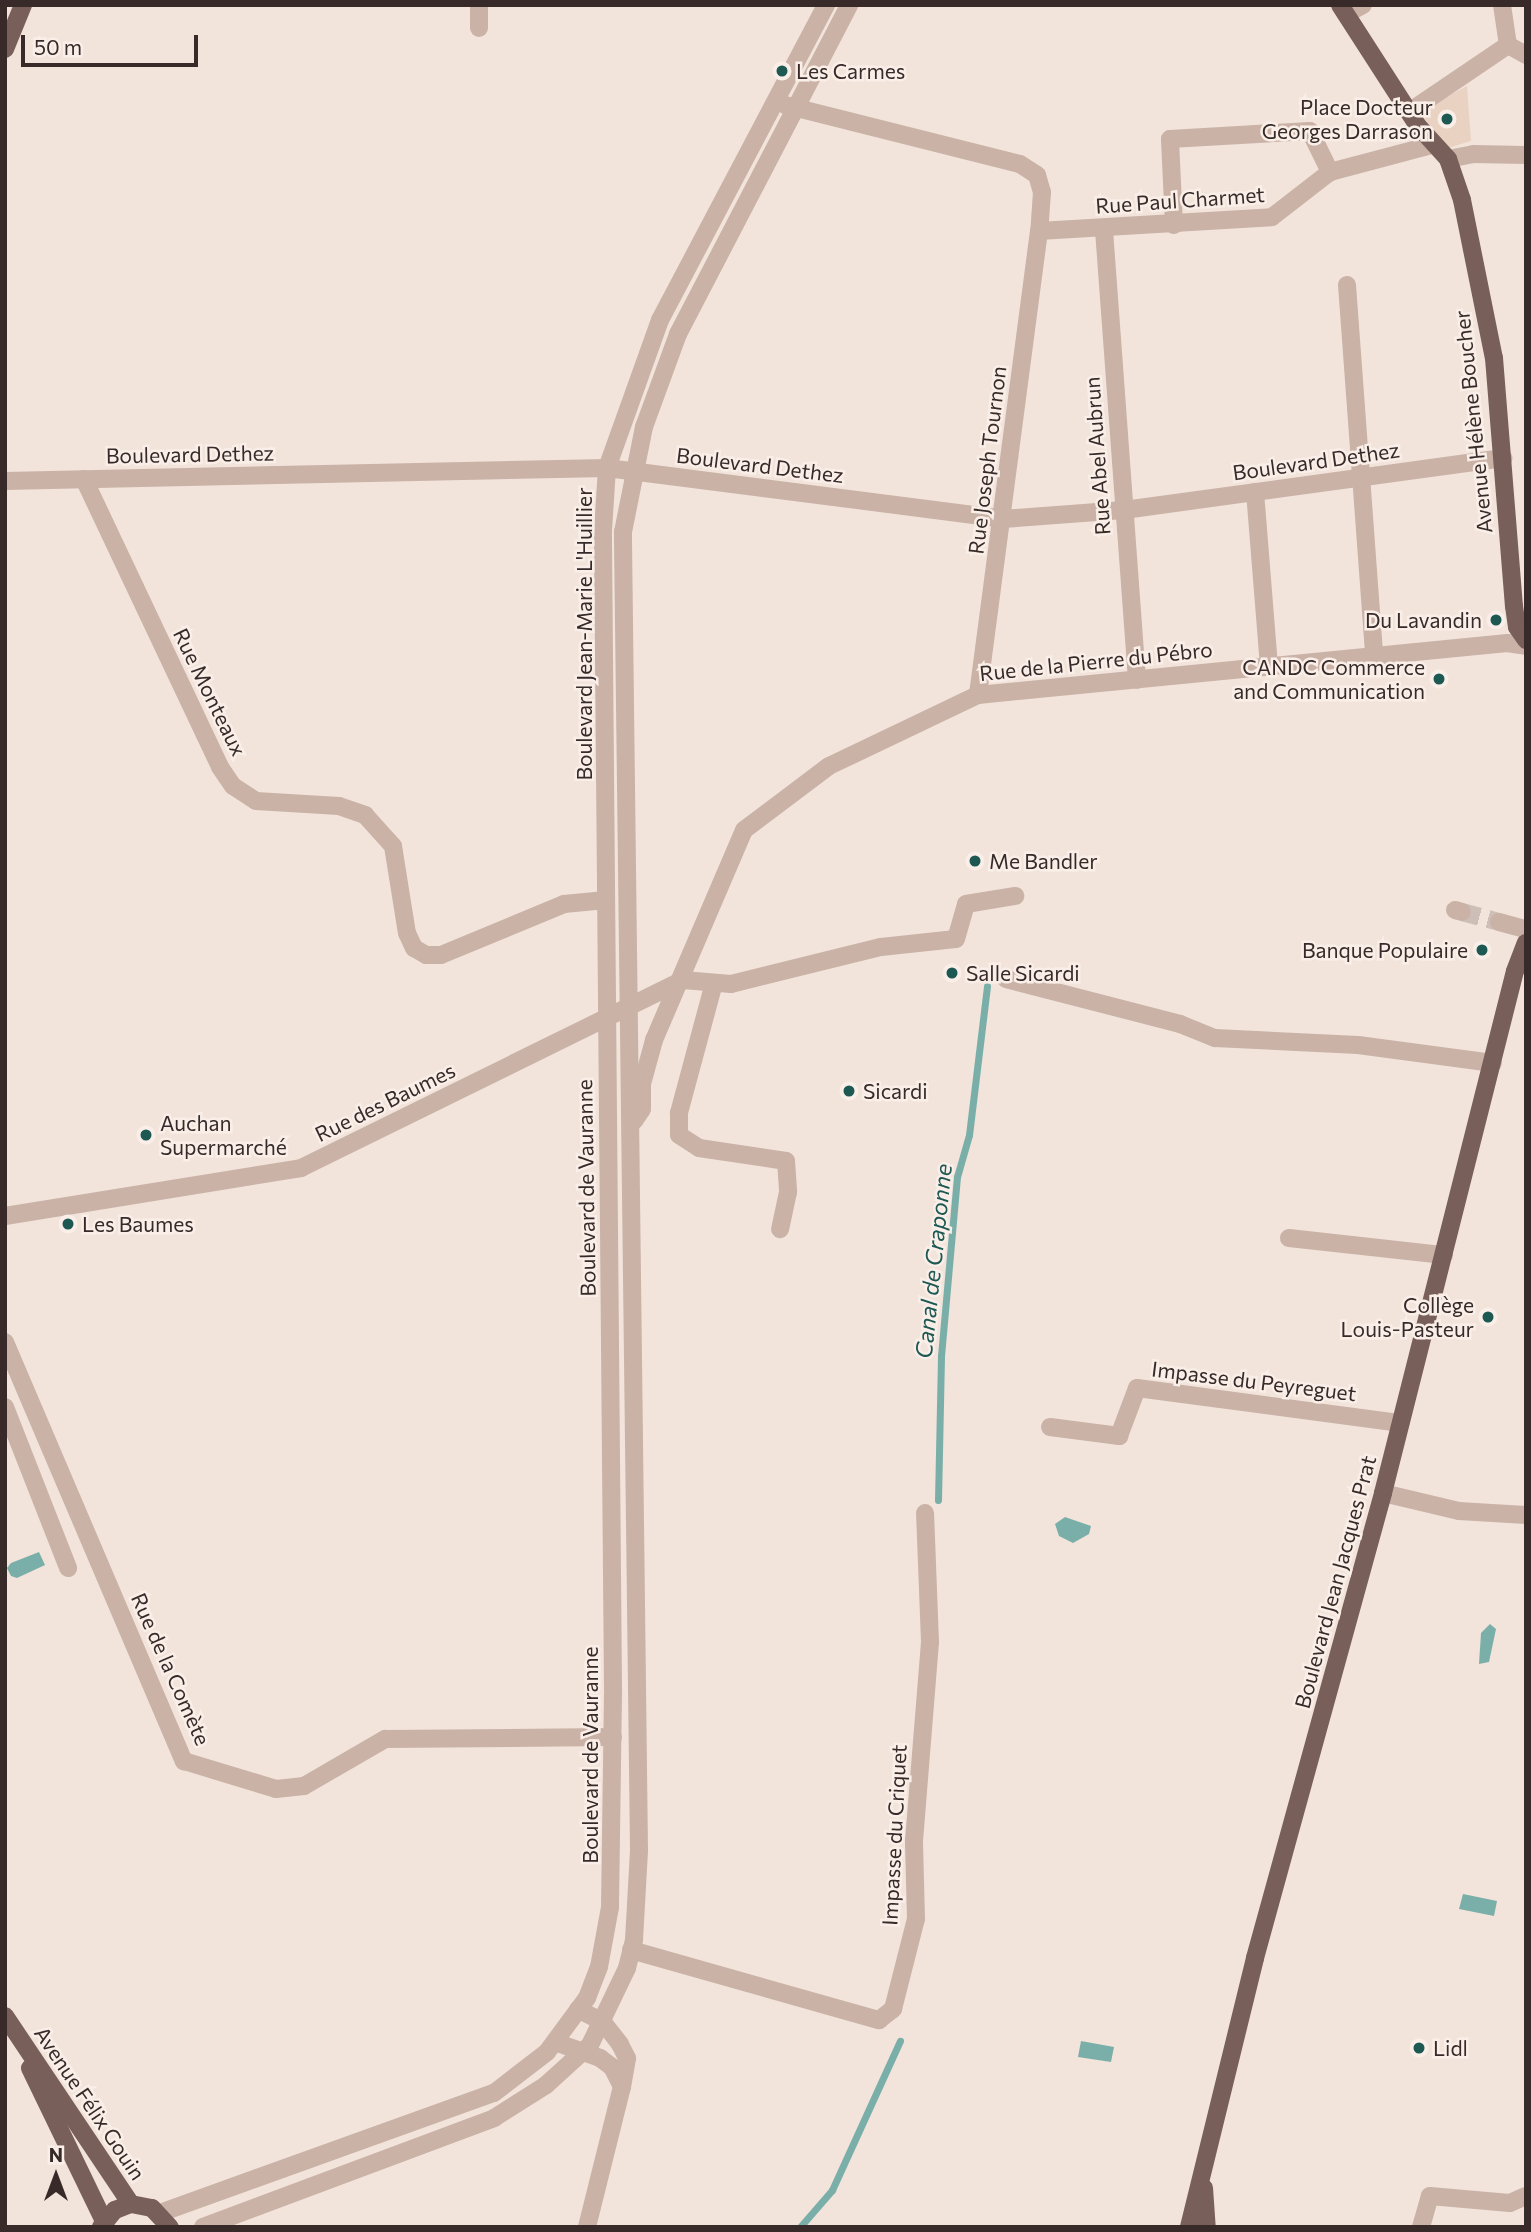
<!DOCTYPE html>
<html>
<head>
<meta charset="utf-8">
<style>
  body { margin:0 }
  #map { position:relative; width:1531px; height:2232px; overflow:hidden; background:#f2e4db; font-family:Commissioner,sans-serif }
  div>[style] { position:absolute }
  .plaza>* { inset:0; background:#ead2c2 }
  .water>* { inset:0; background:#7aafa9 }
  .stream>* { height:7px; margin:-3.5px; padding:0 3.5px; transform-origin:3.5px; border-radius:3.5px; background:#7aafa9 }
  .minor-tunnel>* { height:18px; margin-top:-9px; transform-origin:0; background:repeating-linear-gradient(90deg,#cdbfb7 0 18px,transparent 0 27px) }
  .minor>* { height:18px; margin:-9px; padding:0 9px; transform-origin:9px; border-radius:9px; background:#cab2a7 }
  .major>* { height:18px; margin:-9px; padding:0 9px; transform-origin:9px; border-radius:9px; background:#795f59 }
  .dots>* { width:19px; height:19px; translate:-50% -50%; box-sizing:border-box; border:4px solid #faefe8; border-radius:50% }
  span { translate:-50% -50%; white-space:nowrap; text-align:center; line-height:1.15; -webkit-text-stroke:5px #faefe8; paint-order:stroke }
  .poi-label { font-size:21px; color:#372a28 }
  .left { translate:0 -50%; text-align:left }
  .right { translate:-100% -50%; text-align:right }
  .street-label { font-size:21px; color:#372a28 }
  .water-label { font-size:23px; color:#1d5853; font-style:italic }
  .frame { position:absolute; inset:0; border:7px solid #372a28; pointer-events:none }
  .north { position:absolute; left:21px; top:2141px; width:70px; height:70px; -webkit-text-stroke:5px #faefe8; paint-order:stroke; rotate:0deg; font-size:19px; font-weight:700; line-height:28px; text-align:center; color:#372a28 }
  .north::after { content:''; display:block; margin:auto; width:24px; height:32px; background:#372a28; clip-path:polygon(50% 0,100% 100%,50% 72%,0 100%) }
  .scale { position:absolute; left:21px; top:35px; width:177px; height:32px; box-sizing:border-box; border:4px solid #372a28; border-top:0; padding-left:9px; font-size:21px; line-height:24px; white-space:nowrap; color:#372a28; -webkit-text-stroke:5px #faefe8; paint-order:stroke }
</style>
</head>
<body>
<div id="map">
  <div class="plaza">
    <i style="clip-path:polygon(1467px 86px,1471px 141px,1448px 148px,1419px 112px)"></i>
  </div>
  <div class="water">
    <i style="clip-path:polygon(1065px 1517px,1091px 1526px,1089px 1534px,1073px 1543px,1059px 1536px,1055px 1524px)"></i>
    <i style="clip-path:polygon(39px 1552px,45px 1565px,17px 1578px,11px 1576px,7px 1568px,11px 1563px)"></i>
    <i style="clip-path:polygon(1490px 1624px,1496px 1629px,1489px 1662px,1479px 1664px,1481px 1633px)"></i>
    <i style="clip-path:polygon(1463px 1894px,1497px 1901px,1494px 1916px,1459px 1909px)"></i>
    <i style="clip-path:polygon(1081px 2041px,1114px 2047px,1111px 2062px,1078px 2057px)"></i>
  </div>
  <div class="stream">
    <i style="left:938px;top:1500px;width:144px;rotate:-88.8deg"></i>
    <i style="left:941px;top:1356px;width:180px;rotate:-84.9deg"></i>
    <i style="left:957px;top:1177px;width:44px;rotate:-74.1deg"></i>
    <i style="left:969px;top:1135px;width:150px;rotate:-83.1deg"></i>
    <i style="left:800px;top:2227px;width:49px;rotate:-49.1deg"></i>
    <i style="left:832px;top:2190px;width:164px;rotate:-65.5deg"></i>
  </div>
  <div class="minor-tunnel">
    <i style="left:1462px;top:912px;width:38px;rotate:15deg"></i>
  </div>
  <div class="minor">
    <i style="left:1502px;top:5px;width:40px;rotate:81.5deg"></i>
    <i style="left:1346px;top:14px;width:19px;rotate:-28deg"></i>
    <i style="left:479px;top:28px;width:23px;rotate:-90deg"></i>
    <i style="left:785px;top:105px;width:242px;rotate:14.1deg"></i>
    <i style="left:1020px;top:164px;width:20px;rotate:33deg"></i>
    <i style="left:1037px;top:175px;width:18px;rotate:74deg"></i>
    <i style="left:1042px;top:192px;width:39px;rotate:94deg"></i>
    <i style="left:1039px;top:231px;width:468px;rotate:97.5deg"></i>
    <i style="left:1409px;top:112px;width:120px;rotate:-34.1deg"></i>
    <i style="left:1508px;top:45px;width:21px;rotate:29deg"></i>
    <i style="left:1448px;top:159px;width:25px;rotate:-11deg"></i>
    <i style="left:1473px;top:154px;width:53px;rotate:1.1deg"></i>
    <i style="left:1174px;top:225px;width:86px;rotate:-92.7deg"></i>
    <i style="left:1170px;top:139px;width:140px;rotate:-3.3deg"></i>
    <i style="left:1310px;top:131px;width:46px;rotate:64deg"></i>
    <i style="left:1104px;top:230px;width:451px;rotate:85.8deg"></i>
    <i style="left:1039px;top:231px;width:233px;rotate:-3.4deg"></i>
    <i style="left:1272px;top:217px;width:73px;rotate:-37.8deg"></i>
    <i style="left:1330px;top:172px;width:106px;rotate:-14.8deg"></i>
    <i style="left:1347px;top:285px;width:372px;rotate:85.8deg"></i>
    <i style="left:84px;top:479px;width:318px;rotate:64.7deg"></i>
    <i style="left:220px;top:767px;width:23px;rotate:56deg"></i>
    <i style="left:233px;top:786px;width:27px;rotate:33deg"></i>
    <i style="left:256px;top:801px;width:83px;rotate:3.4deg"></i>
    <i style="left:339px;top:806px;width:28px;rotate:19deg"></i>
    <i style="left:365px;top:815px;width:42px;rotate:47.9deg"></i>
    <i style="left:393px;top:846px;width:88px;rotate:80.9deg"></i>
    <i style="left:407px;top:933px;width:17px;rotate:65deg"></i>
    <i style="left:414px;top:948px;width:14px;rotate:30deg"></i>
    <i style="left:426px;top:955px;width:15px"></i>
    <i style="left:441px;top:955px;width:133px;rotate:-22.5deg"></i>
    <i style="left:564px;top:904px;width:42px;rotate:-5.4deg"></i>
    <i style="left:5px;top:481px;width:602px;rotate:-1.24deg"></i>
    <i style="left:607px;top:468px;width:399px;rotate:7.3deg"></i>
    <i style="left:1003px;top:519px;width:121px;rotate:-4.3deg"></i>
    <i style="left:1124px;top:510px;width:383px;rotate:-7.8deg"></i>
    <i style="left:1255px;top:492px;width:175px;rotate:85.4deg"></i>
    <i style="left:1455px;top:910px;width:7px;rotate:16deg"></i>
    <i style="left:1499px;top:922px;width:28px;rotate:15deg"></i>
    <i style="left:1006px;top:979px;width:180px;rotate:14.5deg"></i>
    <i style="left:1180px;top:1024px;width:38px;rotate:22deg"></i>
    <i style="left:1215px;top:1038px;width:143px;rotate:2.8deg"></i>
    <i style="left:1358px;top:1045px;width:136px;rotate:7.6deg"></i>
    <i style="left:683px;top:980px;width:48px;rotate:4.8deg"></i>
    <i style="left:731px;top:984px;width:154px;rotate:-13.9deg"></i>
    <i style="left:881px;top:947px;width:75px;rotate:-6.1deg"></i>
    <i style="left:956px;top:939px;width:36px;rotate:-74deg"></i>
    <i style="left:966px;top:904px;width:50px;rotate:-9.3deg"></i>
    <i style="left:714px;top:983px;width:135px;rotate:105.1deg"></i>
    <i style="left:679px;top:1113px;width:22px;rotate:90deg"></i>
    <i style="left:679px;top:1135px;width:24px;rotate:33deg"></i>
    <i style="left:699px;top:1148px;width:88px;rotate:8.5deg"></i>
    <i style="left:786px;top:1161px;width:31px;rotate:86deg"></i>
    <i style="left:788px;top:1192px;width:38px;rotate:102deg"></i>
    <i style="left:634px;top:1121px;width:14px;rotate:-56deg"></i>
    <i style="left:642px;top:1109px;width:25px;rotate:-90deg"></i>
    <i style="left:642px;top:1084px;width:46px;rotate:-74.7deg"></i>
    <i style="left:654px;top:1040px;width:228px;rotate:-66.8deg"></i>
    <i style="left:744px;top:830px;width:106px;rotate:-37deg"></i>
    <i style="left:829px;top:766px;width:165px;rotate:-25.5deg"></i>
    <i style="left:978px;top:695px;width:532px;rotate:-5.61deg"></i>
    <i style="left:1507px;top:643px;width:19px;rotate:9deg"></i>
    <i style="left:5px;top:1216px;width:300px;rotate:-9.2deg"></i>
    <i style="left:301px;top:1168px;width:426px;rotate:-26.2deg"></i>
    <i style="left:1289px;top:1238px;width:156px;rotate:6.3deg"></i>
    <i style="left:5px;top:1342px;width:456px;rotate:66.9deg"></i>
    <i style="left:184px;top:1761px;width:96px;rotate:16.9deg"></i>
    <i style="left:276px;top:1789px;width:28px;rotate:-6deg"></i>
    <i style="left:304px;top:1786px;width:94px;rotate:-30.1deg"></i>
    <i style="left:385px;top:1739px;width:228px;rotate:-0.5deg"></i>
    <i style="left:5px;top:1407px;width:173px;rotate:68.6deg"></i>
    <i style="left:1050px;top:1427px;width:70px;rotate:7.4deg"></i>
    <i style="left:1119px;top:1436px;width:51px;rotate:-69.4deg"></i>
    <i style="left:1137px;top:1388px;width:266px;rotate:7.6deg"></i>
    <i style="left:1383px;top:1493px;width:78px;rotate:13.3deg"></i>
    <i style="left:1459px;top:1511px;width:67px;rotate:3.4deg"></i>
    <i style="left:631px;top:1950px;width:258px;rotate:15.8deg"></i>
    <i style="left:879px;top:2020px;width:18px;rotate:-38deg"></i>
    <i style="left:893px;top:2009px;width:93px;rotate:-75.7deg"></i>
    <i style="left:916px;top:1919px;width:78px;rotate:-91.5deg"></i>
    <i style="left:914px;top:1841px;width:200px;rotate:-85.4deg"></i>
    <i style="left:930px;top:1642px;width:129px;rotate:-92.2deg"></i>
    <i style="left:555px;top:2042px;width:48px;rotate:19.6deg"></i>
    <i style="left:600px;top:2058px;width:15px;rotate:37deg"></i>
    <i style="left:612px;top:2067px;width:22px;rotate:63deg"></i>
    <i style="left:622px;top:2087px;width:29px;rotate:-80deg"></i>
    <i style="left:627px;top:2058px;width:16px;rotate:-117deg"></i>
    <i style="left:620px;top:2044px;width:28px;rotate:-128deg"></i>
    <i style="left:603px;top:2022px;width:28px;rotate:-153deg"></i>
    <i style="left:160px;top:2213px;width:355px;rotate:-19.8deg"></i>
    <i style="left:494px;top:2093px;width:67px;rotate:-37.7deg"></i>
    <i style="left:547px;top:2052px;width:67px;rotate:-53.5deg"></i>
    <i style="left:587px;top:1998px;width:33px;rotate:-69deg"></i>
    <i style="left:599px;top:1967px;width:61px;rotate:-79.6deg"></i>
    <i style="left:610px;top:1907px;width:219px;rotate:-89.2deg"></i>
    <i style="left:613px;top:1688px;width:1157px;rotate:-90.5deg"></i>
    <i style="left:603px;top:531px;width:63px;rotate:-86.4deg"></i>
    <i style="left:607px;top:468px;width:157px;rotate:-70.3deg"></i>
    <i style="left:660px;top:320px;width:356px;rotate:-62.2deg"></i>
    <i style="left:203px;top:2227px;width:311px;rotate:-20.5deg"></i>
    <i style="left:494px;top:2118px;width:62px;rotate:-32.4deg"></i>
    <i style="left:546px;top:2085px;width:59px;rotate:-42.3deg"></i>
    <i style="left:590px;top:2045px;width:85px;rotate:-64.3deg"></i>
    <i style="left:627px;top:1968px;width:29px;rotate:-76deg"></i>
    <i style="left:634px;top:1940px;width:90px;rotate:-86.8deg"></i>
    <i style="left:639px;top:1850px;width:1318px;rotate:-90.7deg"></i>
    <i style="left:623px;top:532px;width:107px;rotate:-78.7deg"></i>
    <i style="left:644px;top:427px;width:99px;rotate:-69.9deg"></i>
    <i style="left:678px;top:334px;width:371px;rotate:-62.5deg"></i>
    <i style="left:587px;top:2227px;width:144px;rotate:-76deg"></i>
    <i style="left:1421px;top:2227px;width:32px;rotate:-74deg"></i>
    <i style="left:1430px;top:2196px;width:80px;rotate:5deg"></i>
    <i style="left:1510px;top:2203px;width:17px;rotate:-24deg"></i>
  </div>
  <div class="major">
    <i style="left:1340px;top:5px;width:144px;rotate:57.2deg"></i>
    <i style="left:1418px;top:126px;width:45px;rotate:47.7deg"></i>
    <i style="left:1448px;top:159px;width:43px;rotate:71.1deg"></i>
    <i style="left:1462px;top:200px;width:161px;rotate:78.6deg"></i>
    <i style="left:1494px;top:358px;width:249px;rotate:85.4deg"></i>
    <i style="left:1514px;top:606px;width:21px;rotate:82deg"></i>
    <i style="left:1517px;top:627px;width:16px;rotate:55deg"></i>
    <i style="left:5px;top:49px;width:48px;rotate:-67.8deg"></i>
    <i style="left:5px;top:2016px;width:226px;rotate:56.2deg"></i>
    <i style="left:30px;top:2068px;width:170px;rotate:64.2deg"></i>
    <i style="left:1204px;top:2188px;width:39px;rotate:86deg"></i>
    <i style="left:101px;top:2227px;width:22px;rotate:-51deg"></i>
    <i style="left:115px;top:2210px;width:17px;rotate:-21deg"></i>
    <i style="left:131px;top:2204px;width:21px;rotate:11deg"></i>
    <i style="left:152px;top:2208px;width:26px;rotate:47deg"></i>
    <i style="left:1189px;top:2227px;width:277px;rotate:-76.2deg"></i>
    <i style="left:1255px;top:1958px;width:482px;rotate:-74.6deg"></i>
    <i style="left:1383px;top:1493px;width:538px;rotate:-75.81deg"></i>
    <i style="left:1515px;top:971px;width:30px;rotate:-69deg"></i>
  </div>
  <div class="dots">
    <i style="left:782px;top:71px;background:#1d5853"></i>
    <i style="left:1447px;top:119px;background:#1d5853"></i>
    <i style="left:1496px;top:620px;background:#1d5853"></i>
    <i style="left:1439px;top:679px;background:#1d5853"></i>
    <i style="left:975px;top:861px;background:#1d5853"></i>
    <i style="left:1482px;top:950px;background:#1d5853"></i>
    <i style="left:952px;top:973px;background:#1d5853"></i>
    <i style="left:849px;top:1091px;background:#1d5853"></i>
    <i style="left:146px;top:1135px;background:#1d5853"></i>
    <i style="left:68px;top:1224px;background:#1d5853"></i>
    <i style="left:1488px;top:1317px;background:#1d5853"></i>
    <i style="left:1419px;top:2048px;background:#1d5853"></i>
  </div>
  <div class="poi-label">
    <span class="left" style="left:796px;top:71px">Les Carmes</span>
    <span class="right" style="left:1433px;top:119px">Place Docteur<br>Georges Darrason</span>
    <span class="right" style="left:1482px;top:620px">Du Lavandin</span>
    <span class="right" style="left:1425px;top:679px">CANDC Commerce<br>and Communication</span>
    <span class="left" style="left:989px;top:861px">Me Bandler</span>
    <span class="right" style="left:1468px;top:950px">Banque Populaire</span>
    <span class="left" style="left:966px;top:973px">Salle Sicardi</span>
    <span class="left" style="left:863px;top:1091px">Sicardi</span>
    <span class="left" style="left:160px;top:1135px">Auchan<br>Supermarché</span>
    <span class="left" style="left:82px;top:1224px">Les Baumes</span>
    <span class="right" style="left:1474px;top:1317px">Collège<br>Louis-Pasteur</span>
    <span class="left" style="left:1433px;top:2048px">Lidl</span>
  </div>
  <div class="street-label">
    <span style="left:1180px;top:200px;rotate:-4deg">Rue Paul Charmet</span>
    <span style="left:1473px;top:422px;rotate:-96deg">Avenue Hélène Boucher</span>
    <span style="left:190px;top:454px;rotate:-1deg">Boulevard Dethez</span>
    <span style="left:1097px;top:456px;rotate:-94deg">Rue Abel Aubrun</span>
    <span style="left:987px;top:460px;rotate:-83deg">Rue Joseph Tournon</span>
    <span style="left:1316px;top:461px;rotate:-8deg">Boulevard Dethez</span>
    <span style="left:760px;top:465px;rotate:7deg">Boulevard Dethez</span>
    <span style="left:584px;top:634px;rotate:-90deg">Boulevard Jean-Marie L'Huillier</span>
    <span style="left:1096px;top:661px;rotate:-6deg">Rue de la Pierre du Pébro</span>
    <span style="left:210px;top:692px;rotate:64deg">Rue Monteaux</span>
    <span style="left:385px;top:1102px;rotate:-26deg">Rue des Baumes</span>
    <span style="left:586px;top:1188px;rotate:-91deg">Boulevard de Vauranne</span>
    <span style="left:1254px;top:1381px;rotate:7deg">Impasse du Peyreguet</span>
    <span style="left:1335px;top:1582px;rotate:-75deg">Boulevard Jean Jacques Prat</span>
    <span style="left:171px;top:1669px;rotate:66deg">Rue de la Comète</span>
    <span style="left:590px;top:1755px;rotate:-90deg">Boulevard de Vauranne</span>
    <span style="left:894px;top:1835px;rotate:-87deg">Impasse du Criquet</span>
    <span style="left:90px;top:2103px;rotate:56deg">Avenue Félix Gouin</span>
  </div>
  <div class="water-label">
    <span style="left:933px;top:1261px;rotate:-84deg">Canal de Craponne</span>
  </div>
  <div class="frame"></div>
  <div class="north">N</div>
  <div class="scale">50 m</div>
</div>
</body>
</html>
